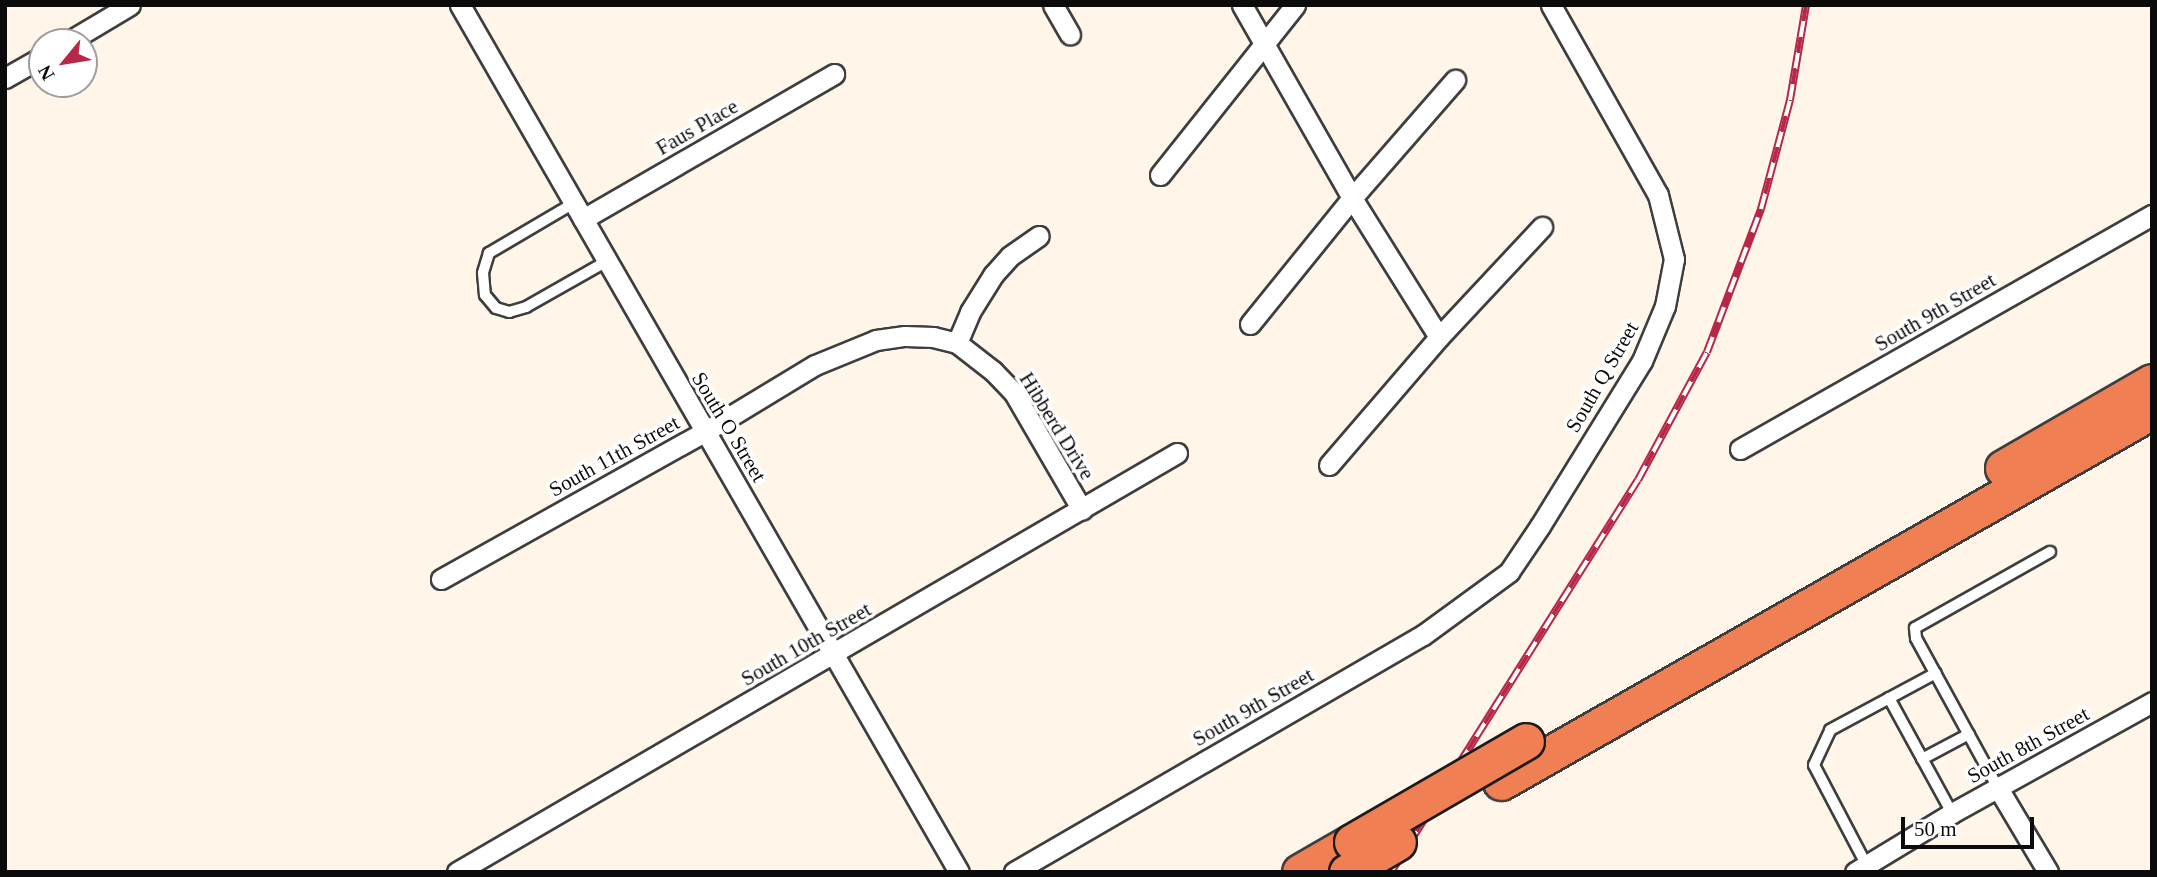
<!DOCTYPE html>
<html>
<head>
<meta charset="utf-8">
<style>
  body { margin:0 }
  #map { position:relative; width:2157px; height:877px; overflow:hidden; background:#fff6e9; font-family:"Times New Roman",serif }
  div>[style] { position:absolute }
  .roads { filter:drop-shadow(2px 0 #3e3e3e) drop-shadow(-2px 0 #3e3e3e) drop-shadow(0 2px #3e3e3e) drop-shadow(0 -2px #3e3e3e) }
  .lane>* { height:10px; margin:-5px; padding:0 5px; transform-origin:5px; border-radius:5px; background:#fff }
  .street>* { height:19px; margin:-9.5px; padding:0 9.5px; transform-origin:9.5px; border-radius:9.5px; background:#fff }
  .highway>* { height:35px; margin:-17.5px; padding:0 17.5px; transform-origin:17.5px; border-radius:17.5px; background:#f17f54 }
  .rail>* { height:8px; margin-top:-4px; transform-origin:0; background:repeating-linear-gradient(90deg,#fff 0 16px,#b62748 0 32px); box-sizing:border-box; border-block:2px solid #b62748 }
  .bridges { filter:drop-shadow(2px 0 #1c1c1c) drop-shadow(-2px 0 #1c1c1c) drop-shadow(0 2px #1c1c1c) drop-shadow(0 -2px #1c1c1c) }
  .highway-bridge>* { height:35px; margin:-17.5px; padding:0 17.5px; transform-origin:17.5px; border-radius:17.5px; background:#f17f54 }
  span { translate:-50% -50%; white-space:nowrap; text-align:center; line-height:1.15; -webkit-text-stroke:7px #fff; paint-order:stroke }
  .street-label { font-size:21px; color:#0b0b0b }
  .frame { position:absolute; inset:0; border:7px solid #0b0b0b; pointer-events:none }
  .north { position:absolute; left:28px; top:28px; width:70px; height:70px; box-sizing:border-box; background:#fff; border:2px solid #9d9d9d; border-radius:50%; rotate:240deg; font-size:19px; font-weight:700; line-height:28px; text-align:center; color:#0b0b0b }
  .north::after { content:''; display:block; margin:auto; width:24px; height:32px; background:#b62748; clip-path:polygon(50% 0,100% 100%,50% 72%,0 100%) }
  .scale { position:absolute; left:1901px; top:817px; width:133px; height:32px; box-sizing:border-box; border:4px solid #0b0b0b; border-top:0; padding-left:9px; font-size:21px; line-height:24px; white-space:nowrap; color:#0b0b0b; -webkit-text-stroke:5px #fff; paint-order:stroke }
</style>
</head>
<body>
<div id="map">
  <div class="roads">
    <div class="lane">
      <i style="left:574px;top:203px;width:99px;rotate:149.5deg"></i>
      <i style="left:489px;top:253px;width:21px;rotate:107deg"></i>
      <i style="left:483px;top:273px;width:22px;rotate:85deg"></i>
      <i style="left:485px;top:295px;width:17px;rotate:50deg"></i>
      <i style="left:496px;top:308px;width:14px;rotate:17deg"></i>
      <i style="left:509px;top:312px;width:18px;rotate:-16deg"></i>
      <i style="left:526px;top:307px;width:93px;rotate:-29.6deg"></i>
      <i style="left:1889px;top:698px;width:131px;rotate:61.3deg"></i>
      <i style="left:1922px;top:759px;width:53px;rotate:-28deg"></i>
      <i style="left:1998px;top:788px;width:171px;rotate:-118.7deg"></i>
      <i style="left:1916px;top:638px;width:10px;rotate:-96deg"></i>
      <i style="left:1915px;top:628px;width:155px;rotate:-29.4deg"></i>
      <i style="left:1867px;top:866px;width:114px;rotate:-117.7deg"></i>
      <i style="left:1814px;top:765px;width:38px;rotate:-65deg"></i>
      <i style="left:1830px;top:730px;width:120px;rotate:-28.3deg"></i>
    </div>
    <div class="street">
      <i style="left:460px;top:5px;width:1000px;rotate:60.08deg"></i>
      <i style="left:1053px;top:5px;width:34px;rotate:60deg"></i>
      <i style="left:1242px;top:5px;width:222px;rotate:60.3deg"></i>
      <i style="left:1352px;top:198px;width:164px;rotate:58deg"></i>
      <i style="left:68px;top:42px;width:72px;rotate:-30.8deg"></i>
      <i style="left:5px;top:78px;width:43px;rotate:-29.6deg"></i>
      <i style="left:1160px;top:175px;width:217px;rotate:-51.5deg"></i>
      <i style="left:583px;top:219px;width:290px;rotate:-30deg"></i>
      <i style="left:1250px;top:324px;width:162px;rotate:-51deg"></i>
      <i style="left:1352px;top:198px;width:157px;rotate:-48.9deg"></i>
      <i style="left:957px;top:343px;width:34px;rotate:-67deg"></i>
      <i style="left:970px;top:312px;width:44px;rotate:-58.1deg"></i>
      <i style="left:993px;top:275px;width:25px;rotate:-48deg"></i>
      <i style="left:1010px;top:256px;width:35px;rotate:-35deg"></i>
      <i style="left:1740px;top:449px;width:474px;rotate:-29.6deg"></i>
      <i style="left:1329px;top:465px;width:169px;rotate:-49.3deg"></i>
      <i style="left:1439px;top:337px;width:151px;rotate:-46.9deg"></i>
      <i style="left:441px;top:579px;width:304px;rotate:-29.2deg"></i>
      <i style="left:706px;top:431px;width:127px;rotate:-31.2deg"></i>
      <i style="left:815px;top:365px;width:66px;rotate:-22.3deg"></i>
      <i style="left:876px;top:340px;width:29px;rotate:-8deg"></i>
      <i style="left:905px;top:336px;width:28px;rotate:2deg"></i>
      <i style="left:933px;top:337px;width:25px;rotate:14deg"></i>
      <i style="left:957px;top:343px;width:46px;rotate:37.9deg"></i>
      <i style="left:993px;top:371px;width:30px;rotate:46deg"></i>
      <i style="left:1014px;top:393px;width:135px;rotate:59.8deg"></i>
      <i style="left:1998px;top:788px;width:98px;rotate:59.2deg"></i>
      <i style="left:457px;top:872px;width:833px;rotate:-30.2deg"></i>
      <i style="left:1014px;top:872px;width:473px;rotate:-30.1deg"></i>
      <i style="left:1423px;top:635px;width:107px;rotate:-36.2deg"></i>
      <i style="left:1509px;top:572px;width:55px;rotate:-56deg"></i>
      <i style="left:1540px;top:526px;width:194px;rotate:-58.3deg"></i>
      <i style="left:1642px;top:361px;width:60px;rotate:-67.3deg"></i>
      <i style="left:1665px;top:306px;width:48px;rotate:-79.2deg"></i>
      <i style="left:1674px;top:259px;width:66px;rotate:-104deg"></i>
      <i style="left:1658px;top:195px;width:218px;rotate:-119.4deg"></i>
      <i style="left:1855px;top:872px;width:114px;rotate:-31.3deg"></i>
      <i style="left:1952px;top:813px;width:229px;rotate:-29deg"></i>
    </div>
    <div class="highway">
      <i style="left:2003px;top:468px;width:172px;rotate:-30deg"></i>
      <i style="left:1501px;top:782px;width:749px;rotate:-29.68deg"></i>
      <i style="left:1300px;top:872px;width:60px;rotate:-30deg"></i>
    </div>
  </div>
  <div class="rail">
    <i style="left:1391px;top:872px;width:463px;rotate:-57.8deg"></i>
    <i style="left:1638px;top:480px;width:145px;rotate:-61.7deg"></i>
    <i style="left:1707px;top:352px;width:153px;rotate:-69.3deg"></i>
    <i style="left:1761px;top:209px;width:113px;rotate:-75.1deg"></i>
    <i style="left:1790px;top:100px;width:96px;rotate:-80.4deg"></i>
  </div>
  <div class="bridges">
    <div class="highway-bridge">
      <i style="left:1352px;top:842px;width:201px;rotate:-30.1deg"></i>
      <i style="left:1347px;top:872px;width:59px;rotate:-30.5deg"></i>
    </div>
  </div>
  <div class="street-label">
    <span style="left:697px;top:127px;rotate:-30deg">Faus Place</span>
    <span style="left:1935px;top:312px;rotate:-30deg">South 9th Street</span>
    <span style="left:1602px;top:377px;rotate:-60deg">South Q Street</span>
    <span style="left:1057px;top:426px;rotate:58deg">Hibberd Drive</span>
    <span style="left:729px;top:427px;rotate:59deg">South O Street</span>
    <span style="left:614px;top:456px;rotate:-29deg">South 11th Street</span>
    <span style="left:806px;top:644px;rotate:-30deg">South 10th Street</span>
    <span style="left:1253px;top:707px;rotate:-30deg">South 9th Street</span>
    <span style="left:2028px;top:745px;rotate:-29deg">South 8th Street</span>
  </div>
  <div class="frame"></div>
  <div class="north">N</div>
  <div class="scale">50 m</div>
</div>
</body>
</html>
